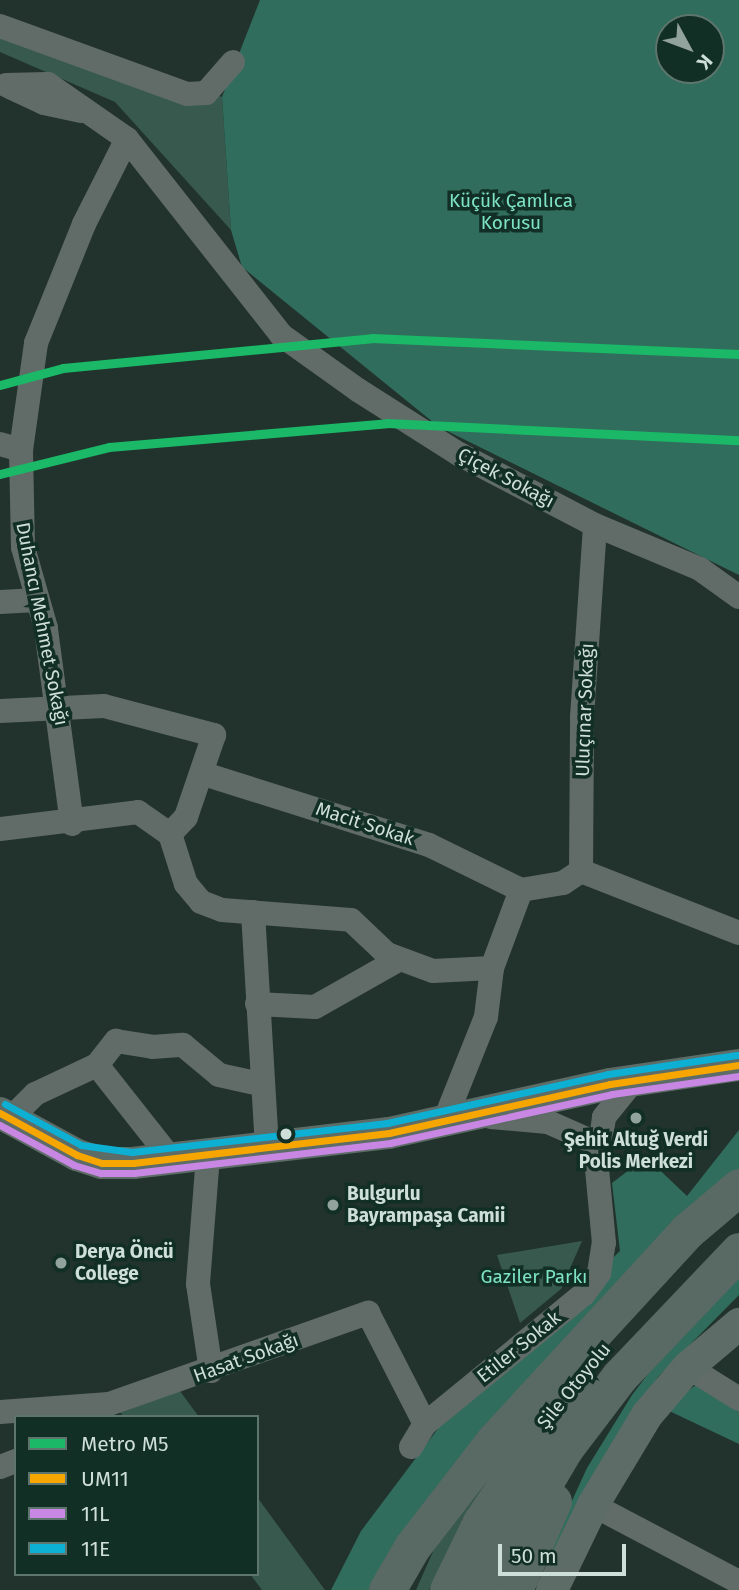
<!DOCTYPE html>
<html>
<head>
<meta charset="utf-8">
<style>
  body { margin:0 }
  #map { position:relative; width:739px; height:1590px; overflow:hidden; background:#22332d; font-family:"Fira Sans",sans-serif }
  div>[style] { position:absolute }
  .green>* { inset:0; background:#37594e }
  .forest>* { inset:0; background:#316d5c }
  .minor>* { height:24px; margin:-12px; padding:0 12px; transform-origin:12px; border-radius:12px; background:#616c68 }
  .major>* { height:32px; margin:-16px; padding:0 16px; transform-origin:16px; border-radius:16px; background:#5e6c67 }
  .highway>* { height:37px; margin:-18.5px; padding:0 18.5px; transform-origin:18.5px; border-radius:18.5px; background:#596963 }
  .bus-1>* { height:7px; margin:-3.5px; padding:0 3.5px; transform-origin:3.5px; border-radius:3.5px; background:#f7a600 }
  .bus-2>* { height:7px; margin:-3.5px; padding:0 3.5px; transform-origin:3.5px; border-radius:3.5px; background:#c787e3 }
  .bus-3>* { height:7px; margin:-3.5px; padding:0 3.5px; transform-origin:3.5px; border-radius:3.5px; background:#0dafd3 }
  .metro-1>* { height:9px; margin:-4.5px; padding:0 4.5px; transform-origin:4.5px; border-radius:4.5px; background:#1ab867 }
  .dots>* { width:19px; height:19px; translate:-50% -50%; box-sizing:border-box; border:4px solid #122f26; border-radius:50% }
  span { translate:-50% -50%; white-space:nowrap; text-align:center; line-height:1.15; -webkit-text-stroke:7px #122f26; paint-order:stroke }
  .park-label { font-size:19px; color:#7ee3c4 }
  .street-label { font-size:19px; color:#ceded8 }
  .poi-label { font-size:19px; color:#ceded8; font-weight:700 }
  .left { translate:0 -50%; text-align:left }
  .legend { position:absolute; left:14px; top:1415px; width:245px; height:161px; box-sizing:border-box; background:#122f26; border:2px solid #5d756d; margin:0; padding:9px 12px; list-style:none; font-size:21px; color:#ceded8 }
  .legend li { display:flex; align-items:center; gap:14px; height:35px }
  .legend b { width:35px; border:2px solid #5d756d }
  .north { position:absolute; left:655px; top:14px; width:70px; height:70px; box-sizing:border-box; background:#122f26; border:2px solid #5d756d; border-radius:50%; rotate:131deg; font-size:19px; font-weight:700; line-height:28px; text-align:center; color:#ceded8 }
  .north::after { content:''; display:block; margin:auto; width:24px; height:32px; background:#92a29c; clip-path:polygon(50% 0,100% 100%,50% 72%,0 100%) }
  .scale { position:absolute; left:498px; top:1544px; width:128px; height:32px; box-sizing:border-box; border:4px solid #ceded8; border-top:0; padding-left:9px; font-size:21px; line-height:24px; white-space:nowrap; color:#ceded8; -webkit-text-stroke:5px #122f26; paint-order:stroke }
</style>
</head>
<body>
<div id="map">
  <div class="green">
    <i style="clip-path:polygon(0 18px,222px 97px,231px 230px,115px 102px,0 52px)"></i>
    <i style="clip-path:polygon(582px 1241px,561px 1289px,520px 1323px,497px 1255px)"></i>
    <i style="clip-path:polygon(180px 1391px,199px 1417px,124px 1417px,120px 1412px)"></i>
    <i style="clip-path:polygon(514px 1438px,429px 1590px,416px 1590px,446px 1522px)"></i>
    <i style="clip-path:polygon(257px 1497px,325px 1590px,262px 1590px,250px 1574px,257px 1574px)"></i>
  </div>
  <div class="forest">
    <i style="clip-path:polygon(evenodd,260px 0,739px 0,739px 575px,439px 427px,242px 267px,231px 230px,222px 97px,260px 0,669px 28px,711px 28px,711px 70px,669px 70px,669px 28px)"></i>
    <i style="clip-path:polygon(739px 1130px,739px 1178px,376px 1590px,331px 1590px,361px 1531px,443px 1422px,620px 1251px,612px 1183px,646px 1157px,687px 1196px)"></i>
    <i style="clip-path:polygon(739px 1268px,739px 1295px,658px 1377px,531px 1590px,587px 1468px,632px 1395px,690px 1319px)"></i>
    <i style="clip-path:polygon(702px 1380px,739px 1400px,739px 1444px,665px 1409px)"></i>
  </div>
  <div class="minor">
    <i style="left:0;top:26px;width:199px;rotate:20deg"></i>
    <i style="left:187px;top:94px;width:19px;rotate:-3deg"></i>
    <i style="left:206px;top:93px;width:41px;rotate:-48.9deg"></i>
    <i style="left:6px;top:85px;width:42px;rotate:-1.4deg"></i>
    <i style="left:48px;top:84px;width:96px;rotate:34.8deg"></i>
    <i style="left:127px;top:139px;width:249px;rotate:51.8deg"></i>
    <i style="left:281px;top:335px;width:95px;rotate:35.5deg"></i>
    <i style="left:358px;top:390px;width:120px;rotate:32.4deg"></i>
    <i style="left:459px;top:454px;width:153px;rotate:27.6deg"></i>
    <i style="left:595px;top:525px;width:114px;rotate:22.7deg"></i>
    <i style="left:700px;top:569px;width:48px;rotate:35.7deg"></i>
    <i style="left:10px;top:87px;width:38px;rotate:25deg"></i>
    <i style="left:44px;top:103px;width:38px;rotate:12deg"></i>
    <i style="left:0;top:444px;width:22px;rotate:16deg"></i>
    <i style="left:0;top:602px;width:37px;rotate:-3deg"></i>
    <i style="left:0;top:711px;width:104px;rotate:-2.8deg"></i>
    <i style="left:104px;top:706px;width:114px;rotate:14.8deg"></i>
    <i style="left:214px;top:735px;width:87px;rotate:108.9deg"></i>
    <i style="left:186px;top:817px;width:23px;rotate:133deg"></i>
    <i style="left:204px;top:774px;width:236px;rotate:17.5deg"></i>
    <i style="left:429px;top:845px;width:102px;rotate:26.1deg"></i>
    <i style="left:72px;top:824px;width:198px;rotate:-97.6deg"></i>
    <i style="left:46px;top:628px;width:84px;rotate:-105.9deg"></i>
    <i style="left:23px;top:547px;width:97px;rotate:-91.2deg"></i>
    <i style="left:21px;top:450px;width:108px;rotate:-82deg"></i>
    <i style="left:36px;top:343px;width:128px;rotate:-68deg"></i>
    <i style="left:84px;top:224px;width:95px;rotate:-63.2deg"></i>
    <i style="left:0;top:829px;width:139px;rotate:-7deg"></i>
    <i style="left:138px;top:812px;width:39px;rotate:35deg"></i>
    <i style="left:170px;top:834px;width:52px;rotate:72.3deg"></i>
    <i style="left:186px;top:884px;width:23px;rotate:50deg"></i>
    <i style="left:201px;top:902px;width:22px;rotate:21deg"></i>
    <i style="left:222px;top:910px;width:129px;rotate:4.4deg"></i>
    <i style="left:351px;top:920px;width:50px;rotate:43.4deg"></i>
    <i style="left:387px;top:954px;width:49px;rotate:20.3deg"></i>
    <i style="left:433px;top:971px;width:59px;rotate:-2.9deg"></i>
    <i style="left:581px;top:871px;width:154px;rotate:-89.6deg"></i>
    <i style="left:582px;top:717px;width:192px;rotate:-86.1deg"></i>
    <i style="left:581px;top:871px;width:170px;rotate:21.4deg"></i>
    <i style="left:253px;top:912px;width:236px;rotate:86.6deg"></i>
    <i style="left:257px;top:1004px;width:58px;rotate:3deg"></i>
    <i style="left:315px;top:1007px;width:95px;rotate:-29.5deg"></i>
    <i style="left:97px;top:1065px;width:121px;rotate:51.7deg"></i>
    <i style="left:12px;top:1117px;width:33px;rotate:-45deg"></i>
    <i style="left:35px;top:1094px;width:68px;rotate:-25.1deg"></i>
    <i style="left:97px;top:1065px;width:31px;rotate:-52deg"></i>
    <i style="left:116px;top:1041px;width:36px;rotate:9deg"></i>
    <i style="left:152px;top:1047px;width:31px;rotate:-4deg"></i>
    <i style="left:183px;top:1045px;width:47px;rotate:39.8deg"></i>
    <i style="left:219px;top:1075px;width:42px;rotate:12.4deg"></i>
    <i style="left:491px;top:1117px;width:57px;rotate:5deg"></i>
    <i style="left:548px;top:1122px;width:47px;rotate:23.8deg"></i>
    <i style="left:591px;top:1141px;width:14px;rotate:54deg"></i>
    <i style="left:444px;top:1122px;width:113px;rotate:-68.2deg"></i>
    <i style="left:486px;top:1017px;width:49px;rotate:-83deg"></i>
    <i style="left:492px;top:968px;width:83px;rotate:-69.6deg"></i>
    <i style="left:521px;top:890px;width:43px;rotate:-9.5deg"></i>
    <i style="left:563px;top:883px;width:22px;rotate:-34deg"></i>
    <i style="left:208px;top:1156px;width:128px;rotate:94.5deg"></i>
    <i style="left:198px;top:1284px;width:88px;rotate:81.5deg"></i>
    <i style="left:688px;top:1367px;width:60px;rotate:32.1deg"></i>
    <i style="left:0;top:1412px;width:109px;rotate:-4.2deg"></i>
    <i style="left:109px;top:1404px;width:275px;rotate:-19.4deg"></i>
    <i style="left:368px;top:1313px;width:125px;rotate:62.8deg"></i>
    <i style="left:411px;top:1447px;width:27px;rotate:-59deg"></i>
    <i style="left:425px;top:1424px;width:205px;rotate:-39.3deg"></i>
    <i style="left:584px;top:1294px;width:26px;rotate:-54deg"></i>
    <i style="left:599px;top:1273px;width:30px;rotate:-81deg"></i>
    <i style="left:604px;top:1243px;width:74px;rotate:-95.4deg"></i>
    <i style="left:597px;top:1169px;width:52px;rotate:-82.3deg"></i>
    <i style="left:604px;top:1117px;width:48px;rotate:-51deg"></i>
    <i style="left:0;top:1467px;width:17px;rotate:-21deg"></i>
    <i style="left:593px;top:1505px;width:165px;rotate:27.8deg"></i>
  </div>
  <div class="major">
    <i style="left:0;top:1113px;width:88px;rotate:28.6deg"></i>
    <i style="left:77px;top:1155px;width:26px;rotate:18deg"></i>
    <i style="left:102px;top:1163px;width:31px"></i>
    <i style="left:133px;top:1163px;width:258px;rotate:-6.7deg"></i>
    <i style="left:389px;top:1133px;width:226px;rotate:-12.5deg"></i>
    <i style="left:610px;top:1084px;width:130px;rotate:-8.4deg"></i>
    <i style="left:552px;top:1590px;width:94px;rotate:-64.2deg"></i>
    <i style="left:593px;top:1505px;width:105px;rotate:-59deg"></i>
    <i style="left:647px;top:1415px;width:63px;rotate:-49.5deg"></i>
    <i style="left:688px;top:1367px;width:67px;rotate:-40.1deg"></i>
  </div>
  <div class="highway">
    <i style="left:387px;top:1590px;width:50px;rotate:-59.8deg"></i>
    <i style="left:412px;top:1547px;width:134px;rotate:-52.3deg"></i>
    <i style="left:494px;top:1441px;width:285px;rotate:-47.4deg"></i>
    <i style="left:687px;top:1231px;width:68px;rotate:-40.2deg"></i>
    <i style="left:448px;top:1590px;width:76px;rotate:-64.1deg"></i>
    <i style="left:481px;top:1522px;width:170px;rotate:-56deg"></i>
    <i style="left:481px;top:1590px;width:165px;rotate:-59.4deg"></i>
    <i style="left:565px;top:1448px;width:89px;rotate:-52.7deg"></i>
    <i style="left:619px;top:1377px;width:174px;rotate:-46.4deg"></i>
    <i style="left:514px;top:1590px;width:97px;rotate:-66.3deg"></i>
  </div>
  <div class="bus-1">
    <i style="left:0;top:1113px;width:88px;rotate:28.6deg"></i>
    <i style="left:77px;top:1155px;width:26px;rotate:18deg"></i>
    <i style="left:102px;top:1163px;width:31px"></i>
    <i style="left:133px;top:1163px;width:258px;rotate:-6.7deg"></i>
    <i style="left:389px;top:1133px;width:226px;rotate:-12.5deg"></i>
    <i style="left:610px;top:1084px;width:130px;rotate:-8.4deg"></i>
  </div>
  <div class="bus-2">
    <i style="left:0;top:1125px;width:84px;rotate:28.4deg"></i>
    <i style="left:74px;top:1165px;width:28px;rotate:17deg"></i>
    <i style="left:101px;top:1173px;width:33px"></i>
    <i style="left:134px;top:1173px;width:258px;rotate:-6.7deg"></i>
    <i style="left:390px;top:1143px;width:227px;rotate:-12.4deg"></i>
    <i style="left:612px;top:1094px;width:128px;rotate:-8.1deg"></i>
  </div>
  <div class="bus-3">
    <i style="left:5px;top:1104px;width:86px;rotate:28.3deg"></i>
    <i style="left:81px;top:1145px;width:51px;rotate:7.8deg"></i>
    <i style="left:132px;top:1152px;width:257px;rotate:-6.5deg"></i>
    <i style="left:387px;top:1123px;width:226px;rotate:-12.5deg"></i>
    <i style="left:608px;top:1074px;width:130px;rotate:-8.4deg"></i>
  </div>
  <div class="metro-1">
    <i style="left:0;top:385px;width:65px;rotate:-15.1deg"></i>
    <i style="left:63px;top:368px;width:310px;rotate:-5.5deg"></i>
    <i style="left:372px;top:338px;width:367px;rotate:2.5deg"></i>
    <i style="left:0;top:474px;width:112px;rotate:-13.9deg"></i>
    <i style="left:109px;top:447px;width:279px;rotate:-4.9deg"></i>
    <i style="left:387px;top:423px;width:352px;rotate:2.8deg"></i>
  </div>
  <div class="dots">
    <i style="left:636px;top:1118px;background:#92a29c"></i>
    <i style="left:286px;top:1134px;background:#ceded8"></i>
    <i style="left:333px;top:1205px;background:#92a29c"></i>
    <i style="left:61px;top:1263px;background:#92a29c"></i>
  </div>
  <div class="park-label">
    <span style="left:511px;top:212px">Küçük Çamlıca<br>Korusu</span>
    <span style="left:534px;top:1277px">Gaziler Parkı</span>
  </div>
  <div class="street-label">
    <span style="left:506px;top:478px;rotate:28deg">Çiçek Sokağı</span>
    <span style="left:42px;top:624px;rotate:79deg">Duhancı Mehmet Sokağı</span>
    <span style="left:585px;top:710px;rotate:-88deg">Uluçınar Sokağı</span>
    <span style="left:365px;top:824px;rotate:18deg">Macit Sokak</span>
    <span style="left:519px;top:1347px;rotate:-39deg">Etiler Sokak</span>
    <span style="left:246px;top:1358px;rotate:-20deg">Hasat Sokağı</span>
    <span style="left:574px;top:1386px;rotate:-51deg">Şile Otoyolu</span>
  </div>
  <div class="poi-label">
    <span style="left:636px;top:1151px">Şehit Altuğ Verdi<br>Polis Merkezi</span>
    <span class="left" style="left:347px;top:1205px">Bulgurlu<br>Bayrampaşa Camii</span>
    <span class="left" style="left:75px;top:1263px">Derya Öncü<br>College</span>
  </div>
  <ul class="legend">
  <li><b style="height:9px;background:#1ab867"></b>Metro M5</li>
  <li><b style="height:9px;background:#f7a600"></b>UM11</li>
  <li><b style="height:9px;background:#c787e3"></b>11L</li>
  <li><b style="height:9px;background:#0dafd3"></b>11E</li>
  </ul>
  <div class="north">K</div>
  <div class="scale">50 m</div>
</div>
</body>
</html>
